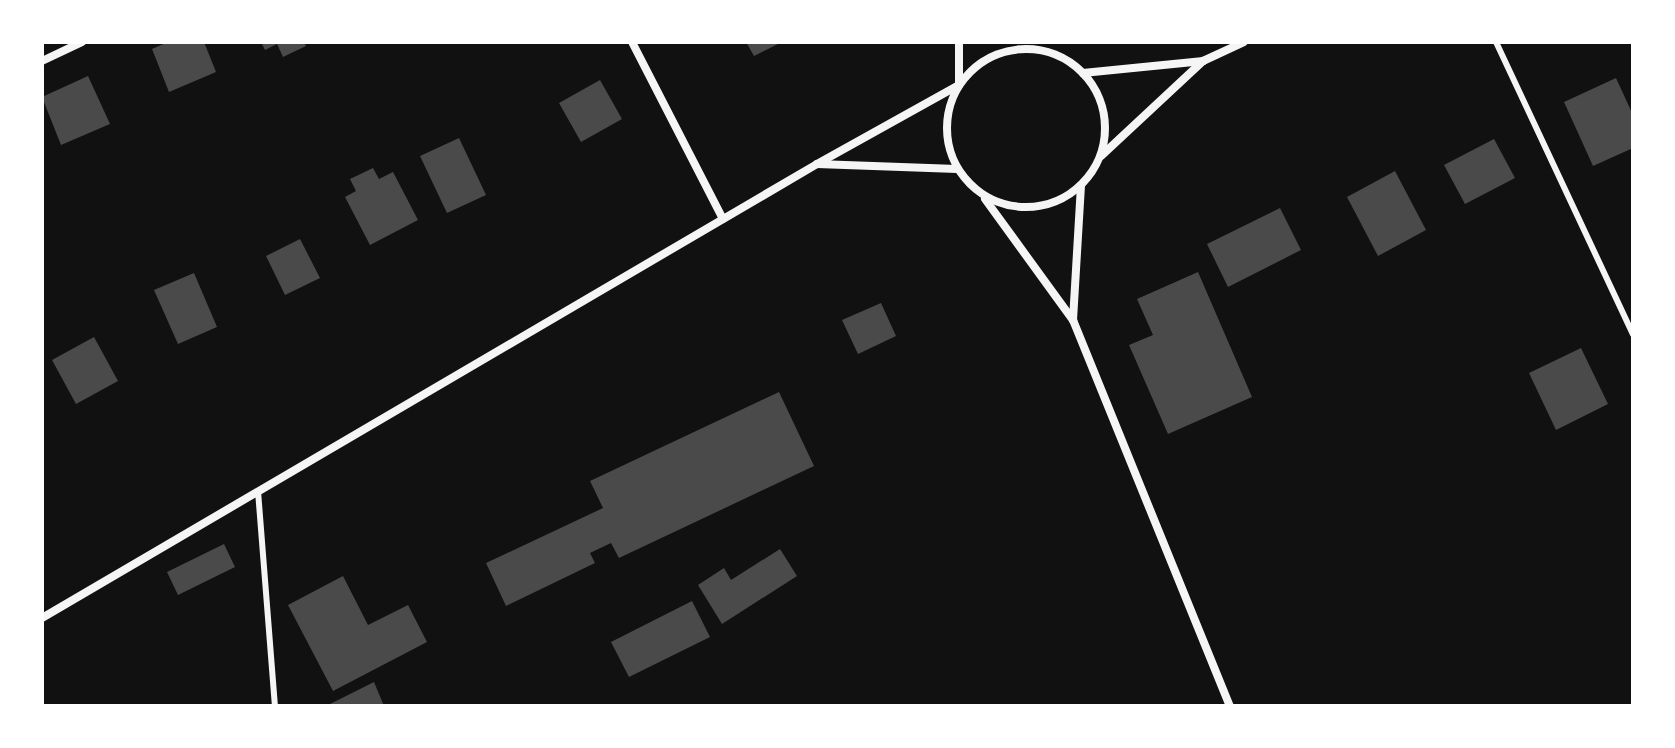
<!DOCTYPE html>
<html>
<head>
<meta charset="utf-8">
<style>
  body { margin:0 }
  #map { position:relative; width:1675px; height:748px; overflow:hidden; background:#111; font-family:Raleway,sans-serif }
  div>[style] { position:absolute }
  .building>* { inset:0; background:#4a4a4a }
  .service>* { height:6px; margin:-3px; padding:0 3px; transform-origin:3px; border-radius:3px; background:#f5f5f5 }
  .minor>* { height:8px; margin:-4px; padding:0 4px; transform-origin:4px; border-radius:4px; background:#f5f5f5 }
  .minor>.ring { margin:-4px; padding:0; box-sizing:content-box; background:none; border:8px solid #f5f5f5; border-radius:50% }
  span { translate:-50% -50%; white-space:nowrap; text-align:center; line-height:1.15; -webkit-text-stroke:7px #fff; paint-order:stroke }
  .frame { position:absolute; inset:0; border:44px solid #fff; pointer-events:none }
</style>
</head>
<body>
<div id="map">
  <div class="building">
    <i style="clip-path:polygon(168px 42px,204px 42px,216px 72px,169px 92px,152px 49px)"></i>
    <i style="clip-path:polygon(261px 42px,304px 42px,306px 46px,283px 57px,277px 44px,265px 50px)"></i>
    <i style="clip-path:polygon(746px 42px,782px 42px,754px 56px)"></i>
    <i style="clip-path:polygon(88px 76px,110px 124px,61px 145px,42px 97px)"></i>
    <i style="clip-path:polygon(1616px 78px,1633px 115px,1633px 148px,1593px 166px,1564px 102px)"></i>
    <i style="clip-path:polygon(600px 80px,622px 119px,581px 142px,559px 103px)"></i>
    <i style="clip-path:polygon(459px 138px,486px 195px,447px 213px,420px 156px)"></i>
    <i style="clip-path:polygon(1494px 139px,1515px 178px,1465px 204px,1444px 165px)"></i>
    <i style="clip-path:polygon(373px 168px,379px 179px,393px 172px,418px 220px,370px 245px,345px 197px,356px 191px,350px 179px)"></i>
    <i style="clip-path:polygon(1395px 171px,1426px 230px,1378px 256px,1347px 197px)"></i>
    <i style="clip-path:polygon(1280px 208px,1301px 250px,1228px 287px,1207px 244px)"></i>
    <i style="clip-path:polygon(300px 239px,320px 278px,285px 295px,266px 256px)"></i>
    <i style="clip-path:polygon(1198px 272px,1252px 397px,1168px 434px,1129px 345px,1153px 335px,1137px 299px)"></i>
    <i style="clip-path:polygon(194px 273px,217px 327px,178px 344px,154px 290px)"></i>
    <i style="clip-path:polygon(881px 303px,896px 336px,858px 354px,842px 320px)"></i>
    <i style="clip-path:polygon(94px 337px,118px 381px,76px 404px,52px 360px)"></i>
    <i style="clip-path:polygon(1581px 348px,1608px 404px,1556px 430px,1529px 373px)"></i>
    <i style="clip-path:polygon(779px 392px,814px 466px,619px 558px,611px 543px,590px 553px,595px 563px,506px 606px,486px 563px,603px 508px,590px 481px)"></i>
    <i style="clip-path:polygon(224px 544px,235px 567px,178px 595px,167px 572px)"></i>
    <i style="clip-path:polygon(780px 549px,797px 576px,722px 624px,698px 585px,724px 568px,731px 580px)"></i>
    <i style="clip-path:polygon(343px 576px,368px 625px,408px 605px,427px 642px,333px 691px,288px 605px)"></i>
    <i style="clip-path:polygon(692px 601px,710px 637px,629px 677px,611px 642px)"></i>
    <i style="clip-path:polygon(374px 682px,384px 706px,326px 706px)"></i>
  </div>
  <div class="service">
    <i style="left:1496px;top:42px;width:323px;rotate:64.9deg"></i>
    <i style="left:258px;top:491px;width:216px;rotate:85.5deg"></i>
  </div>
  <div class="minor">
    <i style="left:632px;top:42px;width:199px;rotate:62.8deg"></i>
    <i class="ring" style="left:947px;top:49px;width:150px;height:150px"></i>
    <i style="left:42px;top:61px;width:44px;rotate:-25.4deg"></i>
    <i style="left:1203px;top:61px;width:45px;rotate:-24.9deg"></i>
    <i style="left:1083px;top:73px;width:121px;rotate:-5.7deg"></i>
    <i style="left:1203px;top:61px;width:139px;rotate:137deg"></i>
    <i style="left:957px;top:169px;width:140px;rotate:-178deg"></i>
    <i style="left:817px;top:164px;width:162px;rotate:-29.1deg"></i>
    <i style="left:959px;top:85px;width:43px;rotate:-90deg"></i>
    <i style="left:985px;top:199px;width:150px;rotate:54deg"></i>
    <i style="left:1073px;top:320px;width:135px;rotate:-86.6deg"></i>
    <i style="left:1073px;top:320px;width:417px;rotate:67.9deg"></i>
    <i style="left:42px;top:618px;width:898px;rotate:-30.36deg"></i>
  </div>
  <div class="frame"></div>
</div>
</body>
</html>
